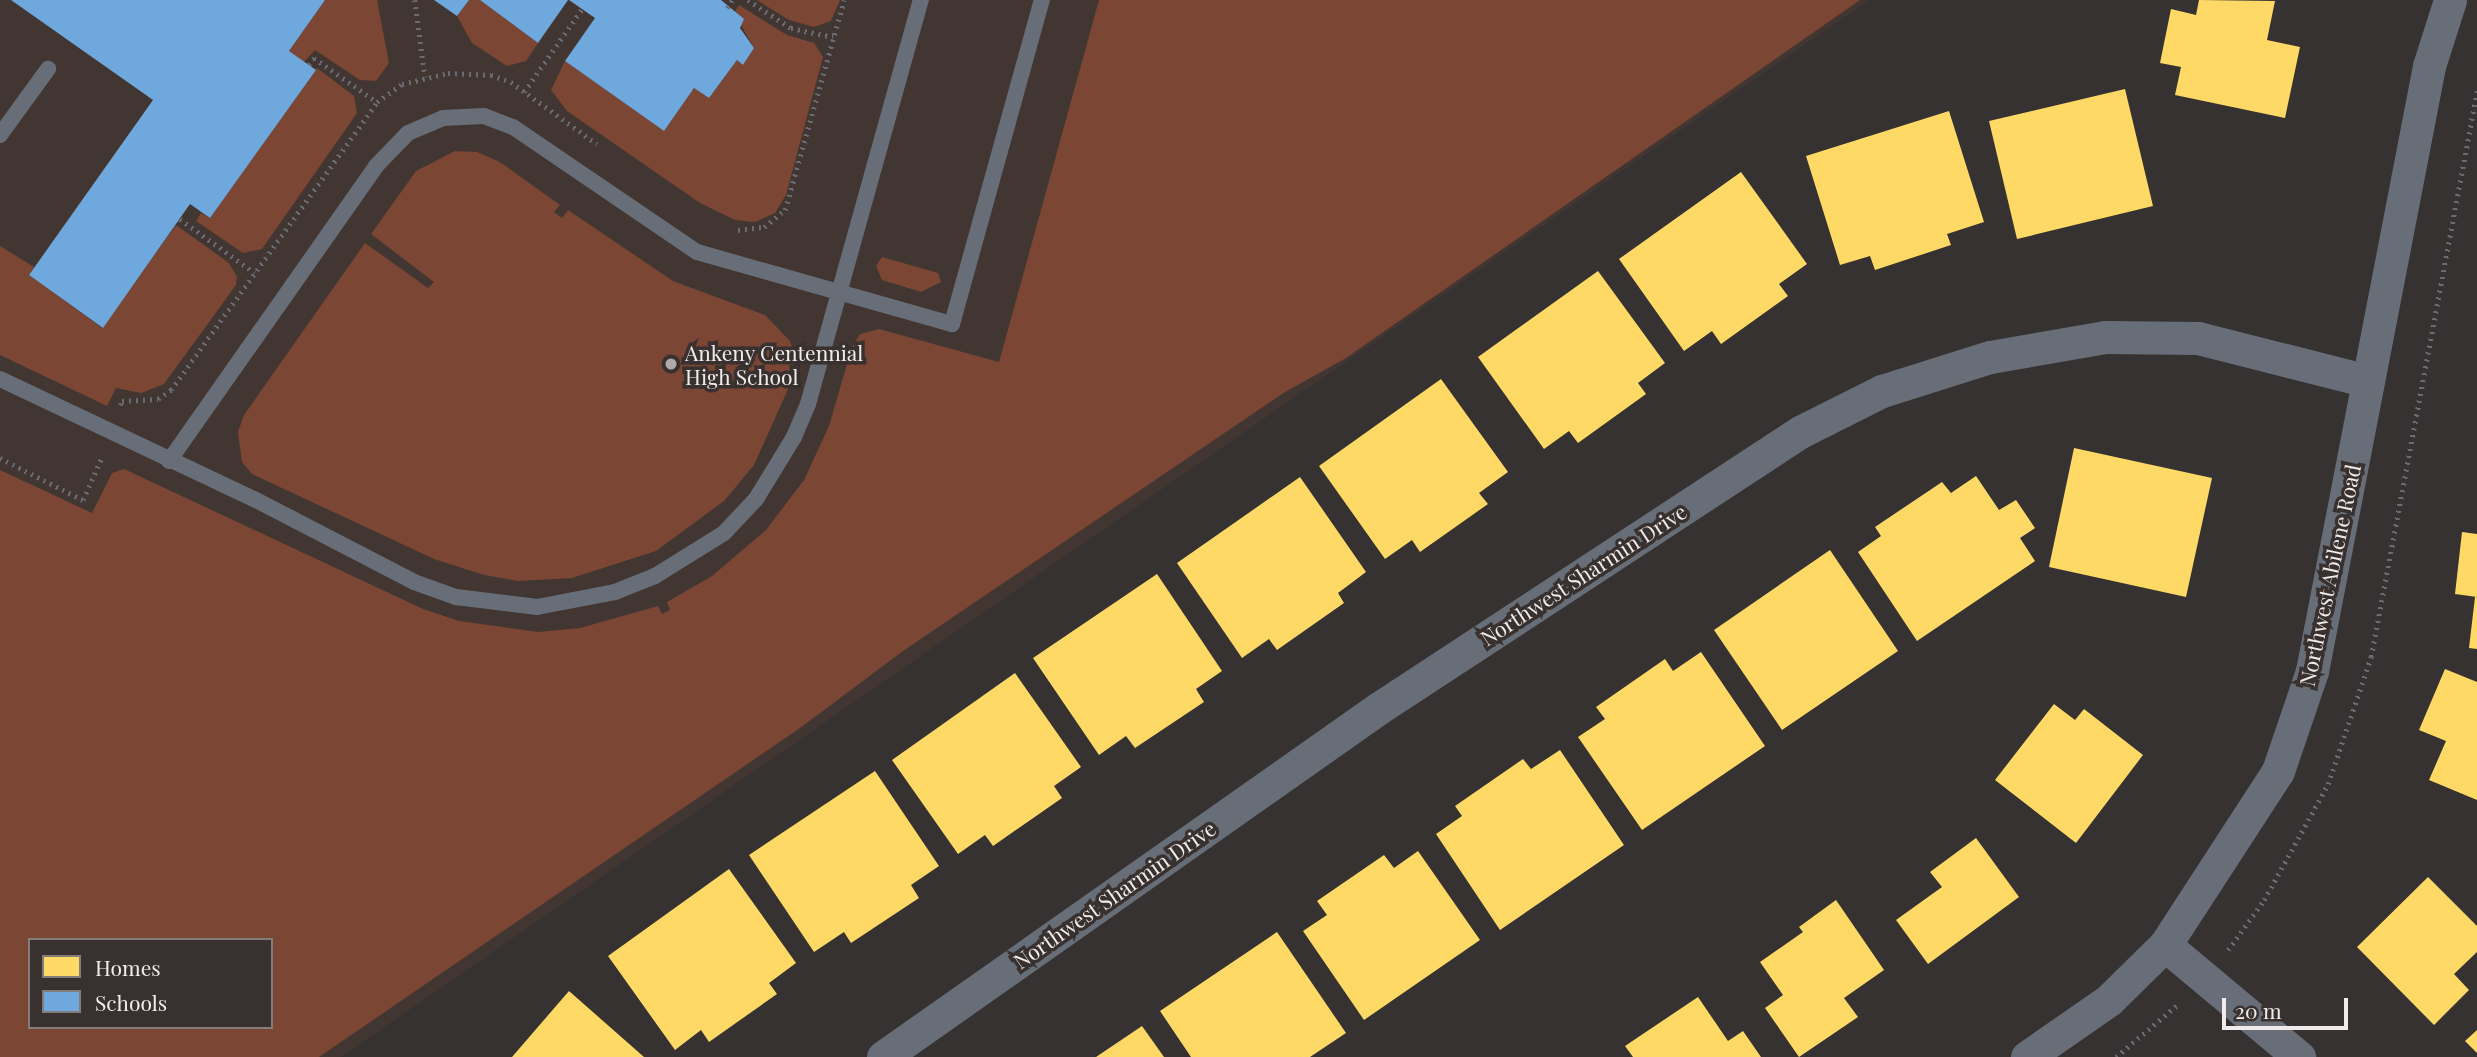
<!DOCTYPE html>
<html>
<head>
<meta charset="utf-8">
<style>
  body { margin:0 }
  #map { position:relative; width:2477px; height:1057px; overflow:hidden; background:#363231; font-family:"Playfair Display",serif }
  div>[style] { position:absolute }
  .built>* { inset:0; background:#423632 }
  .green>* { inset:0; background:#7b4633 }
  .homes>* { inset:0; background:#ffd966 }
  .schools>* { inset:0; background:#6fa8dc }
  .path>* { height:4.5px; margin-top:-2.25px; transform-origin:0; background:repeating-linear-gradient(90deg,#696c72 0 2px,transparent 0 7px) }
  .service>* { height:16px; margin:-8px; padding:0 8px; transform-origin:8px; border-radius:8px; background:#686e77 }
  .minor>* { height:33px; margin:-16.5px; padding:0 16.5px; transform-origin:16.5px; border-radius:16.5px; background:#686e77 }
  .dots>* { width:19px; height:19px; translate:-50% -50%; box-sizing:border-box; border:4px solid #38312f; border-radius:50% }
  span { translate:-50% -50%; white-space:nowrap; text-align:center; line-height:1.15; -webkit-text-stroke:7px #38312f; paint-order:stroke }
  .poi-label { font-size:21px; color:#f1eceb }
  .left { translate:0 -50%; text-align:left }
  .street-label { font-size:21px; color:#f1eceb }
  .legend { position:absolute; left:28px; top:938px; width:245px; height:91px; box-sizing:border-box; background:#38312f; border:2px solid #827c7a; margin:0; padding:9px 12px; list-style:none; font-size:21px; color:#f1eceb }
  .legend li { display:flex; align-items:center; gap:14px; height:35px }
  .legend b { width:35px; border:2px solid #827c7a }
  .scale { position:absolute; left:2222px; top:998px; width:126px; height:32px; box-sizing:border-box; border:4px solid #f1eceb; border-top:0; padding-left:9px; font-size:21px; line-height:24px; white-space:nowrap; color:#f1eceb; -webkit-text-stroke:5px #38312f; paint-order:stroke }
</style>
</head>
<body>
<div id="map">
  <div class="built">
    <i style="clip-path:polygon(evenodd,0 0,1869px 0,341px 1057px,0 1057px,0 0,30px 940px,271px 940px,271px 1027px,30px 1027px,30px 940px)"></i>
  </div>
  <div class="green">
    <i style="clip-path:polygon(325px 0,377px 0,389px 63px,376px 81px,360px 80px,315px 50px,304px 62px,289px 51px)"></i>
    <i style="clip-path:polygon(469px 0,480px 0,538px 43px,526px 61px,507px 66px,472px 43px,457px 16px)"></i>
    <i style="clip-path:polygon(757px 0,840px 0,831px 21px,814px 27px,789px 20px)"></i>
    <i style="clip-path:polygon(evenodd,1099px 0,1860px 0,1346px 358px,1285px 392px,903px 651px,800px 728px,319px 1057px,0 1057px,0 470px,92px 513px,112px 473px,124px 469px,423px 609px,459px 621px,538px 632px,580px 628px,658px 606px,662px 614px,670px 610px,667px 602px,712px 576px,766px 530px,804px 480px,829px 426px,852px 347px,860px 334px,879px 329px,999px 362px,1099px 0,30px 940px,271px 940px,271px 1027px,30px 1027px,30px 940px)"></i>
    <i style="clip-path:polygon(739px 5px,787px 35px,814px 43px,823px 57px,786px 195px,775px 213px,755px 222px,735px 220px,700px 203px,567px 111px,551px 90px,565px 61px,664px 131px,694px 88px,709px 98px,737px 60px,743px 65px,754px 48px,734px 13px)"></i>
    <i style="clip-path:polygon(317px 68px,354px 96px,357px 113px,262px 249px,243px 253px,196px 221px,201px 213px,210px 218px)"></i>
    <i style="clip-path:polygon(455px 151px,477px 152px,500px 162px,560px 205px,554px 212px,562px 218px,568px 210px,673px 281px,765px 315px,790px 341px,795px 356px,789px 387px,754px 465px,724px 501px,656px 551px,572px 578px,518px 581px,484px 575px,434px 559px,252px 474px,242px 462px,238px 432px,244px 415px,365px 243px,428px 288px,434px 282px,371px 234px,416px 171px)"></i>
    <i style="clip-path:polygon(176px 225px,229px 263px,237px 277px,236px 285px,164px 384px,141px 393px,116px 388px,107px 406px,0 355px,0 246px,34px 267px,29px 275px,102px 328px)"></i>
    <i style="clip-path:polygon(882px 257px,938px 273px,941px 282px,921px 292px,882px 280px,876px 266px)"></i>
  </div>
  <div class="homes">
    <i style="clip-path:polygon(2199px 0,2275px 1px,2267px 40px,2300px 47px,2285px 118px,2175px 95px,2181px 67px,2160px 63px,2171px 9px,2196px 15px)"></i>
    <i style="clip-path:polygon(2125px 89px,2153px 206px,2017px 239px,1989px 121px)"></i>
    <i style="clip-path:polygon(1949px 111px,1984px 222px,1947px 234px,1951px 245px,1875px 270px,1870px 256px,1840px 265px,1806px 156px)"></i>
    <i style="clip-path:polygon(1741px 172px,1807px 264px,1779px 284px,1788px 296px,1721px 344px,1712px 331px,1684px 351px,1619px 259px)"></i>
    <i style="clip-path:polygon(1598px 271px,1665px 363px,1638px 383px,1646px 394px,1578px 443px,1569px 431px,1544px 449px,1478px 357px)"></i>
    <i style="clip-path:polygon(1441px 379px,1508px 472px,1479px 493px,1488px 504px,1420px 552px,1412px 540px,1385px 559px,1319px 466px)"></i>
    <i style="clip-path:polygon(2074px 448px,2212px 478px,2186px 597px,2049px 567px)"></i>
    <i style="clip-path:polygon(1976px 476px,1999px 510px,2016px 500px,2035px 528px,2020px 538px,2035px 561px,1917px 641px,1858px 552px,1881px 536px,1875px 527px,1942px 482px,1951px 493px)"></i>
    <i style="clip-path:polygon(1300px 477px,1366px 572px,1338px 593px,1344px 603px,1277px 650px,1269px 639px,1242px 658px,1177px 563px)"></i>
    <i style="clip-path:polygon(2462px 532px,2477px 534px,2477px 597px,2455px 594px)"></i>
    <i style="clip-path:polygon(1830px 550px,1898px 651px,1782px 730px,1714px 630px)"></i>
    <i style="clip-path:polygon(1157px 574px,1222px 671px,1196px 689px,1204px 702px,1135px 748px,1126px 736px,1099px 755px,1033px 658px)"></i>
    <i style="clip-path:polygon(2475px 597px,2477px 597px,2477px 649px,2469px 648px)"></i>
    <i style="clip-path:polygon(1701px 652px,1765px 746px,1642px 830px,1578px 737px,1605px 719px,1596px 707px,1665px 659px,1673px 671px)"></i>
    <i style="clip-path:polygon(2445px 669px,2477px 682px,2477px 800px,2429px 780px,2446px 741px,2419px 730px)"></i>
    <i style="clip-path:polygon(1015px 673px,1081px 767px,1054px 786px,1062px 798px,993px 846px,985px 835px,958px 854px,892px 760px)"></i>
    <i style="clip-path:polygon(2054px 704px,2075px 720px,2084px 709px,2143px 755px,2076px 843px,1995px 780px)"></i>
    <i style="clip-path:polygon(1560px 750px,1624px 845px,1500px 930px,1436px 834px,1462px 816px,1455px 806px,1523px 759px,1531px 769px)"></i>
    <i style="clip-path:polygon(875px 771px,939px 866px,911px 885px,919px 898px,851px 943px,844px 932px,814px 952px,749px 855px)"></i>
    <i style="clip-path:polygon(1976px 838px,2019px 897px,1928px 964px,1896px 920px,1942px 887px,1930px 872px)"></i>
    <i style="clip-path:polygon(1418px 851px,1480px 940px,1364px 1020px,1303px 931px,1327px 915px,1317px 901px,1384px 855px,1394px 868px)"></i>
    <i style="clip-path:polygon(729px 869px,796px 963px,769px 983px,777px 994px,709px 1042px,701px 1030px,675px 1050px,608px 956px)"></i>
    <i style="clip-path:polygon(2428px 877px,2477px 926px,2477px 952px,2454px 974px,2469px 990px,2434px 1025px,2357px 947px)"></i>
    <i style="clip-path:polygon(1836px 900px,1884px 970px,1844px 998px,1858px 1017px,1799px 1057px,1765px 1008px,1783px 995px,1760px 962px,1803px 932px,1799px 927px)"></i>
    <i style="clip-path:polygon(1277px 932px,1346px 1033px,1310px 1057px,1191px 1057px,1160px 1011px)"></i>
    <i style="clip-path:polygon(569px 991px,644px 1057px,512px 1057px)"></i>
    <i style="clip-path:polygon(1698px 997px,1728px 1041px,1743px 1031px,1761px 1057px,1633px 1057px,1625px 1046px)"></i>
    <i style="clip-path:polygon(1142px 1026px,1164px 1057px,1096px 1057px)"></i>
    <i style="clip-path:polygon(2477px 1030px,2477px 1053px,2465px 1041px)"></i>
  </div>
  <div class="schools">
    <i style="clip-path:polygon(11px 0,325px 0,289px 51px,316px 70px,210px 218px,190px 204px,103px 328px,29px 275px,153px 100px)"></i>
    <i style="clip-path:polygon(434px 0,469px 0,457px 16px)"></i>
    <i style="clip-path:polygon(480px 0,568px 0,538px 43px)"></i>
    <i style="clip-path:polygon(569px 0,721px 0,744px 19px,740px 28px,754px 48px,743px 65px,737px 60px,709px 98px,694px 88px,664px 131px,565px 61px,595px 18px)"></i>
  </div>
  <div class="path">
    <i style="left:415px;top:0;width:78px;rotate:82.6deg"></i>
    <i style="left:748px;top:0;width:51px;rotate:33.1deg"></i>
    <i style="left:791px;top:28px;width:43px;rotate:12.1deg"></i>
    <i style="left:727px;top:8px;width:9px;rotate:-58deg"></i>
    <i style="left:309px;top:65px;width:9px;rotate:-54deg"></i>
    <i style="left:314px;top:58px;width:77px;rotate:34.9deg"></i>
    <i style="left:524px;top:92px;width:101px;rotate:-55.1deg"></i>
    <i style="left:180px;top:219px;width:92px;rotate:35.8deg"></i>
    <i style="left:738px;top:230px;width:26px;rotate:-7deg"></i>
    <i style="left:764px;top:227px;width:27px;rotate:-39deg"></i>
    <i style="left:785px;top:210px;width:218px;rotate:-74.3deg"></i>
    <i style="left:120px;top:405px;width:4px;rotate:-63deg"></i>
    <i style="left:122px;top:401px;width:36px;rotate:-3deg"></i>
    <i style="left:158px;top:399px;width:16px;rotate:-35deg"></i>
    <i style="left:171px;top:390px;width:354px;rotate:-54.4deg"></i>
    <i style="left:377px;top:102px;width:31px;rotate:-36deg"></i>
    <i style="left:402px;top:84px;width:47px;rotate:-13.4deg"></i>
    <i style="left:448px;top:73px;width:43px;rotate:2.7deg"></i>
    <i style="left:491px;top:75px;width:21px;rotate:19deg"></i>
    <i style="left:511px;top:82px;width:106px;rotate:35.8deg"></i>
    <i style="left:0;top:458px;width:93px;rotate:26.8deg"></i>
    <i style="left:83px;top:500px;width:45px;rotate:-66.3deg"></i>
    <i style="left:2228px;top:950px;width:62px;rotate:-54.2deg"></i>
    <i style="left:2264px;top:900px;width:132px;rotate:-61.1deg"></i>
    <i style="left:2328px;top:784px;width:134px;rotate:-71.3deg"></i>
    <i style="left:2371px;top:657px;width:576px;rotate:-79.39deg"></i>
    <i style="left:2116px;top:1057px;width:80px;rotate:-40.4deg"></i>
  </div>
  <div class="service">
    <i style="left:0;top:135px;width:82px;rotate:-54deg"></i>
    <i style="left:0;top:379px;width:283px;rotate:25.3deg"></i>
    <i style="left:256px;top:500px;width:178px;rotate:27.4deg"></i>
    <i style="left:414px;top:582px;width:45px;rotate:19.7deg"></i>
    <i style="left:456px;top:597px;width:82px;rotate:7deg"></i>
    <i style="left:537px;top:607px;width:79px;rotate:-10.9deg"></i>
    <i style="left:615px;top:592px;width:43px;rotate:-21.8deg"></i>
    <i style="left:655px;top:576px;width:81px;rotate:-31.9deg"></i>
    <i style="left:724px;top:533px;width:47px;rotate:-46.7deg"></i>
    <i style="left:756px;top:499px;width:73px;rotate:-58.5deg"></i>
    <i style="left:794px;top:437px;width:36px;rotate:-67deg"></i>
    <i style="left:808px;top:404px;width:420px;rotate:-74.4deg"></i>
    <i style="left:169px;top:461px;width:360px;rotate:-54.9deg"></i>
    <i style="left:376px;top:166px;width:46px;rotate:-45.9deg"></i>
    <i style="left:408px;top:133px;width:38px;rotate:-23deg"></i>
    <i style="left:443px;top:118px;width:41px;rotate:-2.8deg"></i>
    <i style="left:484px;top:116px;width:31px;rotate:21deg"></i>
    <i style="left:513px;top:127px;width:222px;rotate:34.2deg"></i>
    <i style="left:697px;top:252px;width:265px;rotate:15.8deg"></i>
    <i style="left:952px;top:324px;width:336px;rotate:-74.5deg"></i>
  </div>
  <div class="minor">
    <i style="left:2165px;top:945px;width:175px;rotate:39.9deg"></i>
    <i style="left:883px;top:1057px;width:606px;rotate:-35.13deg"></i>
    <i style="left:1379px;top:708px;width:503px;rotate:-33.25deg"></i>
    <i style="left:1800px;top:432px;width:92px;rotate:-26.6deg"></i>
    <i style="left:1882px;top:391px;width:113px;rotate:-17.5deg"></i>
    <i style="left:1990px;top:357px;width:117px;rotate:-9.9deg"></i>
    <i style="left:2105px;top:337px;width:93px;rotate:0.6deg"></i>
    <i style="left:2198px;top:338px;width:175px;rotate:14.2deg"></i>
    <i style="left:2027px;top:1057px;width:100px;rotate:-34.8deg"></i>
    <i style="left:2109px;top:1000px;width:78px;rotate:-44.5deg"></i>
    <i style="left:2165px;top:945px;width:207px;rotate:-57deg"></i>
    <i style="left:2278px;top:771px;width:106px;rotate:-71.2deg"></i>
    <i style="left:2312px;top:671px;width:616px;rotate:-79.05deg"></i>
    <i style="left:2429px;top:66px;width:69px;rotate:-72.3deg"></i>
  </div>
  <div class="dots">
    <i style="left:671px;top:364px;background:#b0abaa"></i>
  </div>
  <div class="poi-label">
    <span class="left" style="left:685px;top:364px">Ankeny Centennial<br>High School</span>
  </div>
  <div class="street-label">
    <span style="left:1583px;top:574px;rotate:-33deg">Northwest Sharmin Drive</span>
    <span style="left:2329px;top:575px;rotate:-78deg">Northwest Abilene Road</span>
    <span style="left:1114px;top:894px;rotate:-35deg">Northwest Sharmin Drive</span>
  </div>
  <ul class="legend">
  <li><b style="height:19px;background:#ffd966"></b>Homes</li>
  <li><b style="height:19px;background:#6fa8dc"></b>Schools</li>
  </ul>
  <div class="scale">20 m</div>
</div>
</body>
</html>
